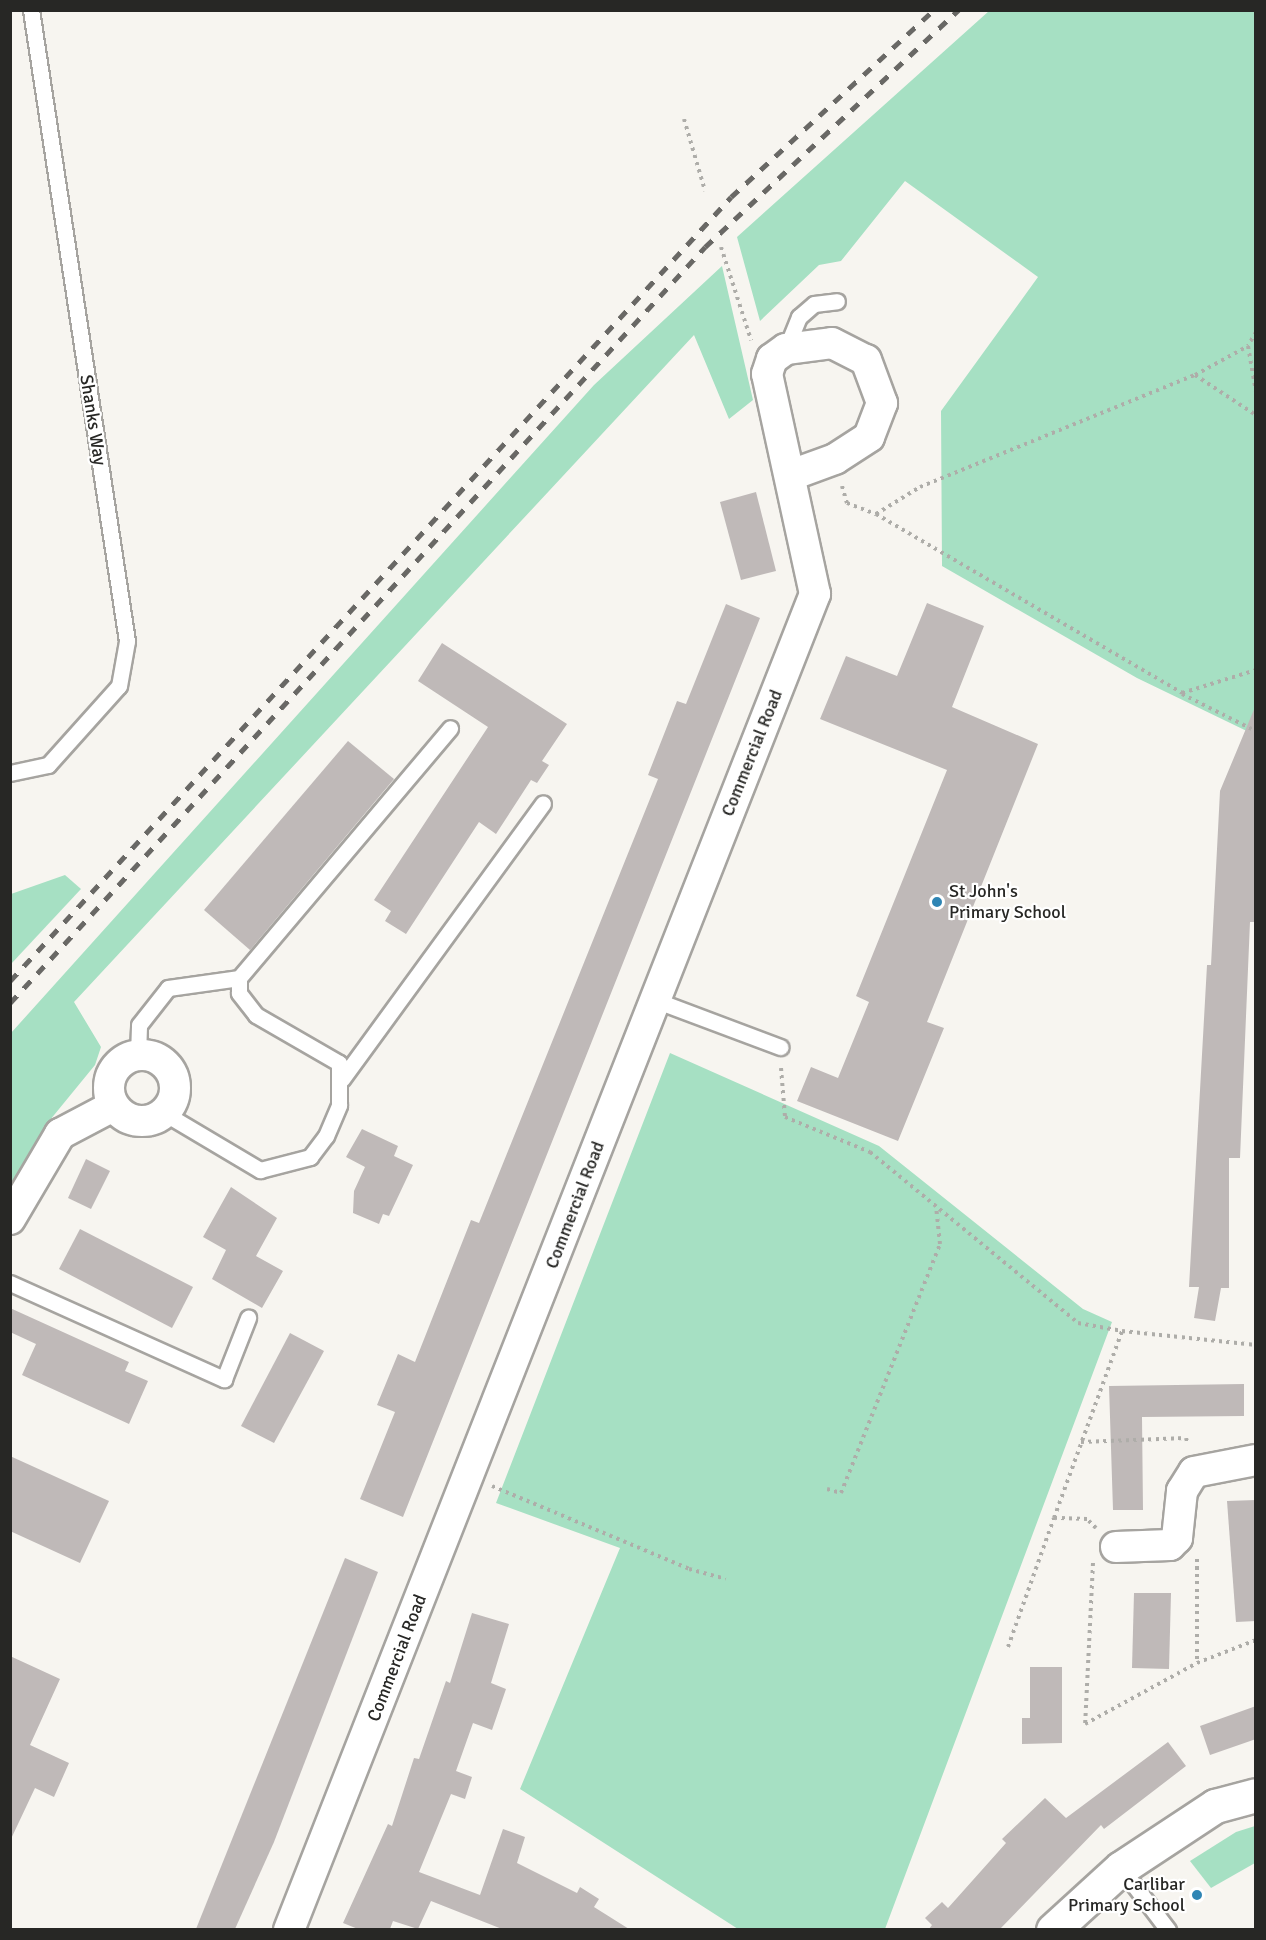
<!DOCTYPE html>
<html>
<head>
<meta charset="utf-8">
<style>
  body { margin:0 }
  #map { position:relative; width:1266px; height:1940px; overflow:hidden; background:#f7f5f0; font-family:Signika,sans-serif }
  div>[style] { position:absolute }
  .green>* { inset:0; background:#a6e0c3 }
  .building>* { inset:0; background:#bfb9b8 }
  .path>* { height:4px; margin-top:-2px; transform-origin:0; background:repeating-linear-gradient(90deg,#aeada9 0 3px,transparent 0 7.5px) }
  .roads { filter:drop-shadow(2px 0 #a6a4a0) drop-shadow(-2px 0 #a6a4a0) drop-shadow(0 2px #a6a4a0) drop-shadow(0 -2px #a6a4a0) }
  .service>* { height:15px; margin:-7.5px; padding:0 7.5px; transform-origin:7.5px; border-radius:7.5px; background:#fff }
  .minor>* { height:30px; margin:-15px; padding:0 15px; transform-origin:15px; border-radius:15px; background:#fff }
  .minor>.ring { margin:-15px; padding:0; box-sizing:content-box; background:none; border:30px solid #fff; border-radius:50% }
  .tertiary>* { height:33px; margin:-16.5px; padding:0 16.5px; transform-origin:16.5px; border-radius:16.5px; background:#fff }
  .rail>* { height:4.5px; margin-top:-2.25px; transform-origin:0; background:repeating-linear-gradient(90deg,#696865 0 10px,transparent 0 20px) }
  .dots>* { width:16px; height:16px; translate:-50% -50%; box-sizing:border-box; border:3px solid #fff; border-radius:50% }
  span { translate:-50% -50%; white-space:nowrap; text-align:center; line-height:1.15; -webkit-text-stroke:4.5px #fff; paint-order:stroke }
  .street-label { font-size:18px; color:#272725 }
  .poi-label { font-size:18px; color:#272725 }
  .left { translate:0 -50%; text-align:left }
  .right { translate:-100% -50%; text-align:right }
  .frame { position:absolute; inset:0; border:12px solid #272725; pointer-events:none }
</style>
</head>
<body>
<div id="map">
  <div class="green">
    <i style="clip-path:polygon(989px 11px,1255px 11px,1255px 735px,1137px 678px,942px 566px,941px 411px,1038px 277px,905px 181px,841px 261px,819px 265px,760px 321px,737px 237px)"></i>
    <i style="clip-path:polygon(722px 266px,753px 400px,729px 419px,694px 335px,74px 1002px,101px 1047px,95px 1065px,50px 1120px,11px 1184px,11px 1033px,594px 385px)"></i>
    <i style="clip-path:polygon(65px 875px,81px 889px,11px 964px,11px 894px)"></i>
    <i style="clip-path:polygon(670px 1053px,879px 1146px,1083px 1309px,1112px 1322px,885px 1929px,738px 1929px,520px 1789px,620px 1548px,496px 1503px)"></i>
    <i style="clip-path:polygon(1255px 1826px,1255px 1863px,1211px 1888px,1190px 1861px,1236px 1832px)"></i>
  </div>
  <div class="building">
    <i style="clip-path:polygon(756px 492px,776px 571px,741px 580px,720px 502px)"></i>
    <i style="clip-path:polygon(927px 603px,984px 626px,952px 707px,1038px 744px,927px 1022px,944px 1028px,898px 1141px,797px 1101px,811px 1067px,838px 1078px,869px 1002px,856px 996px,947px 770px,820px 719px,846px 656px,897px 676px)"></i>
    <i style="clip-path:polygon(726px 604px,760px 618px,403px 1517px,360px 1499px,395px 1412px,377px 1405px,398px 1354px,415px 1362px,471px 1220px,479px 1223px,658px 779px,648px 775px,677px 701px,686px 704px)"></i>
    <i style="clip-path:polygon(442px 643px,567px 724px,542px 761px,549px 765px,537px 783px,531px 780px,496px 834px,479px 822px,406px 934px,385px 921px,391px 911px,374px 900px,488px 727px,418px 681px)"></i>
    <i style="clip-path:polygon(1255px 707px,1256px 922px,1250px 922px,1240px 1158px,1229px 1158px,1229px 1288px,1221px 1288px,1215px 1321px,1194px 1318px,1199px 1287px,1189px 1287px,1207px 965px,1211px 965px,1220px 791px)"></i>
    <i style="clip-path:polygon(348px 741px,394px 779px,250px 950px,204px 910px)"></i>
    <i style="clip-path:polygon(362px 1129px,398px 1146px,394px 1156px,413px 1165px,389px 1216px,383px 1214px,379px 1224px,353px 1213px,354px 1191px,365px 1167px,346px 1157px)"></i>
    <i style="clip-path:polygon(86px 1159px,110px 1171px,91px 1209px,68px 1198px)"></i>
    <i style="clip-path:polygon(231px 1187px,277px 1218px,256px 1256px,283px 1271px,262px 1308px,212px 1279px,226px 1250px,203px 1237px)"></i>
    <i style="clip-path:polygon(80px 1229px,193px 1287px,172px 1328px,59px 1269px)"></i>
    <i style="clip-path:polygon(10px 1308px,129px 1362px,125px 1371px,148px 1381px,129px 1424px,22px 1375px,36px 1344px,10px 1332px)"></i>
    <i style="clip-path:polygon(290px 1333px,324px 1351px,274px 1443px,241px 1426px)"></i>
    <i style="clip-path:polygon(1244px 1384px,1244px 1416px,1142px 1417px,1143px 1510px,1113px 1510px,1109px 1386px)"></i>
    <i style="clip-path:polygon(10px 1456px,109px 1501px,80px 1563px,10px 1531px)"></i>
    <i style="clip-path:polygon(1256px 1500px,1256px 1621px,1236px 1622px,1227px 1501px)"></i>
    <i style="clip-path:polygon(345px 1558px,378px 1572px,274px 1842px,235px 1929px,196px 1929px)"></i>
    <i style="clip-path:polygon(1134px 1593px,1171px 1593px,1169px 1669px,1132px 1668px)"></i>
    <i style="clip-path:polygon(472px 1613px,509px 1624px,491px 1683px,506px 1689px,492px 1730px,473px 1723px,456px 1771px,472px 1777px,465px 1799px,451px 1794px,419px 1872px,480px 1895px,503px 1829px,525px 1837px,517px 1863px,577px 1893px,580px 1887px,599px 1899px,594px 1907px,629px 1929px,502px 1929px,431px 1901px,418px 1929px,393px 1921px,390px 1929px,358px 1929px,343px 1923px,388px 1824px,392px 1826px,414px 1758px,419px 1759px,446px 1681px,450px 1683px)"></i>
    <i style="clip-path:polygon(10px 1656px,60px 1679px,30px 1745px,69px 1763px,54px 1797px,35px 1788px,10px 1841px)"></i>
    <i style="clip-path:polygon(1030px 1667px,1062px 1667px,1062px 1743px,1022px 1744px,1022px 1718px,1030px 1718px)"></i>
    <i style="clip-path:polygon(1256px 1706px,1256px 1739px,1210px 1755px,1200px 1726px)"></i>
    <i style="clip-path:polygon(1168px 1742px,1186px 1766px,1104px 1829px,1101px 1825px,1000px 1929px,929px 1929px,932px 1925px,925px 1918px,942px 1902px,948px 1908px,1006px 1843px,1002px 1839px,1045px 1798px,1066px 1818px)"></i>
  </div>
  <div class="path">
    <i style="left:684px;top:119px;width:75px;rotate:73.7deg"></i>
    <i style="left:721px;top:247px;width:98px;rotate:72.1deg"></i>
    <i style="left:1256px;top:332px;width:16px;rotate:120deg"></i>
    <i style="left:1248px;top:346px;width:47px;rotate:80.1deg"></i>
    <i style="left:1195px;top:375px;width:73px;rotate:33.3deg"></i>
    <i style="left:842px;top:486px;width:18px;rotate:74deg"></i>
    <i style="left:847px;top:503px;width:31px;rotate:21deg"></i>
    <i style="left:876px;top:514px;width:52px;rotate:-31.5deg"></i>
    <i style="left:920px;top:487px;width:297px;rotate:-22.2deg"></i>
    <i style="left:1195px;top:375px;width:60px;rotate:-28.7deg"></i>
    <i style="left:876px;top:514px;width:355px;rotate:30.3deg"></i>
    <i style="left:1182px;top:693px;width:77px;rotate:-17.3deg"></i>
    <i style="left:1182px;top:694px;width:83px;rotate:26.6deg"></i>
    <i style="left:781px;top:1068px;width:49px;rotate:85.3deg"></i>
    <i style="left:785px;top:1117px;width:92px;rotate:22.4deg"></i>
    <i style="left:870px;top:1152px;width:269px;rotate:39.4deg"></i>
    <i style="left:1078px;top:1323px;width:45px;rotate:10.3deg"></i>
    <i style="left:1081px;top:1442px;width:105px;rotate:-2.2deg"></i>
    <i style="left:1186px;top:1438px;width:7px;rotate:74deg"></i>
    <i style="left:492px;top:1486px;width:214px;rotate:22.8deg"></i>
    <i style="left:689px;top:1569px;width:38px;rotate:15deg"></i>
    <i style="left:827px;top:1489px;width:15px;rotate:16deg"></i>
    <i style="left:841px;top:1493px;width:268px;rotate:-68.3deg"></i>
    <i style="left:940px;top:1244px;width:37px;rotate:-96deg"></i>
    <i style="left:1096px;top:1528px;width:13px;rotate:-135deg"></i>
    <i style="left:1087px;top:1519px;width:33px;rotate:-178deg"></i>
    <i style="left:1054px;top:1518px;width:199px;rotate:-70deg"></i>
    <i style="left:1122px;top:1331px;width:135px;rotate:6deg"></i>
    <i style="left:1197px;top:1559px;width:104px;rotate:90deg"></i>
    <i style="left:1093px;top:1563px;width:161px;rotate:92.8deg"></i>
    <i style="left:1085px;top:1724px;width:128px;rotate:-28.6deg"></i>
    <i style="left:1197px;top:1663px;width:63px;rotate:-21.3deg"></i>
    <i style="left:1008px;top:1647px;width:137px;rotate:-70.4deg"></i>
  </div>
  <div class="roads">
    <div class="service">
      <i style="left:786px;top:349px;width:35px;rotate:-68deg"></i>
      <i style="left:799px;top:317px;width:20px;rotate:-41deg"></i>
      <i style="left:814px;top:304px;width:23px;rotate:-7deg"></i>
      <i style="left:10px;top:773px;width:39px;rotate:-12deg"></i>
      <i style="left:48px;top:765px;width:106px;rotate:-48.1deg"></i>
      <i style="left:119px;top:686px;width:46px;rotate:-79.9deg"></i>
      <i style="left:127px;top:641px;width:638px;rotate:-98.65deg"></i>
      <i style="left:655px;top:1000px;width:134px;rotate:20.6deg"></i>
      <i style="left:138px;top:1055px;width:30px;rotate:-88deg"></i>
      <i style="left:139px;top:1025px;width:47px;rotate:-51.9deg"></i>
      <i style="left:168px;top:988px;width:72px;rotate:-8deg"></i>
      <i style="left:342px;top:1079px;width:341px;rotate:-53.9deg"></i>
      <i style="left:164px;top:1113px;width:112px;rotate:30.7deg"></i>
      <i style="left:260px;top:1170px;width:52px;rotate:-14.6deg"></i>
      <i style="left:310px;top:1157px;width:26px;rotate:-53deg"></i>
      <i style="left:326px;top:1136px;width:34px;rotate:-67deg"></i>
      <i style="left:339px;top:1105px;width:42px;rotate:-90deg"></i>
      <i style="left:339px;top:1063px;width:96px;rotate:-150deg"></i>
      <i style="left:256px;top:1015px;width:28px;rotate:-128deg"></i>
      <i style="left:239px;top:993px;width:15px;rotate:-90deg"></i>
      <i style="left:239px;top:978px;width:327px;rotate:-49.8deg"></i>
      <i style="left:10px;top:1283px;width:235px;rotate:24.2deg"></i>
      <i style="left:224px;top:1379px;width:66px;rotate:-68.5deg"></i>
      <i style="left:1121px;top:1868px;width:78px;rotate:52.8deg"></i>
    </div>
    <div class="minor">
      <i class="ring" style="left:109px;top:1055px;width:36px;height:36px"></i>
      <i style="left:10px;top:1219px;width:99px;rotate:-59.5deg"></i>
      <i style="left:60px;top:1134px;width:60px;rotate:-27.8deg"></i>
      <i style="left:1116px;top:1547px;width:54px;rotate:-2.1deg"></i>
      <i style="left:1170px;top:1545px;width:10px;rotate:-45deg"></i>
      <i style="left:1177px;top:1538px;width:47px;rotate:-83.9deg"></i>
      <i style="left:1182px;top:1491px;width:22px;rotate:-58deg"></i>
      <i style="left:1194px;top:1472px;width:63px;rotate:-11deg"></i>
      <i style="left:289px;top:1930px;width:1436px;rotate:-68.51deg"></i>
      <i style="left:815px;top:594px;width:225px;rotate:-102.3deg"></i>
      <i style="left:767px;top:374px;width:16px;rotate:-72deg"></i>
      <i style="left:772px;top:359px;width:17px;rotate:-36deg"></i>
      <i style="left:786px;top:349px;width:46px;rotate:-7.4deg"></i>
      <i style="left:832px;top:343px;width:38px;rotate:27deg"></i>
      <i style="left:866px;top:360px;width:46px;rotate:69.6deg"></i>
      <i style="left:882px;top:403px;width:36px;rotate:111deg"></i>
      <i style="left:869px;top:437px;width:40px;rotate:147.1deg"></i>
      <i style="left:835px;top:459px;width:47px;rotate:160deg"></i>
    </div>
    <div class="tertiary">
      <i style="left:1053px;top:1930px;width:92px;rotate:-42.4deg"></i>
      <i style="left:1121px;top:1868px;width:113px;rotate:-33.4deg"></i>
      <i style="left:1215px;top:1806px;width:42px;rotate:-15deg"></i>
    </div>
  </div>
  <div class="rail">
    <i style="left:10px;top:981px;width:1065px;rotate:-47.4deg"></i>
    <i style="left:731px;top:197px;width:276px;rotate:-42.7deg"></i>
    <i style="left:10px;top:1003px;width:1027px;rotate:-47.41deg"></i>
    <i style="left:705px;top:247px;width:347px;rotate:-43.1deg"></i>
  </div>
  <div class="dots">
    <i style="left:937px;top:902px;background:#2f85b4"></i>
    <i style="left:1197px;top:1895px;background:#2f85b4"></i>
  </div>
  <div class="street-label">
    <span style="left:93px;top:420px;rotate:81deg">Shanks Way</span>
    <span style="left:752px;top:753px;rotate:-68deg">Commercial Road</span>
    <span style="left:575px;top:1205px;rotate:-69deg">Commercial Road</span>
    <span style="left:397px;top:1658px;rotate:-69deg">Commercial Road</span>
  </div>
  <div class="poi-label">
    <span class="left" style="left:949px;top:902px">St John's<br>Primary School</span>
    <span class="right" style="left:1185px;top:1895px">Carlibar<br>Primary School</span>
  </div>
  <div class="frame"></div>
</div>
</body>
</html>
